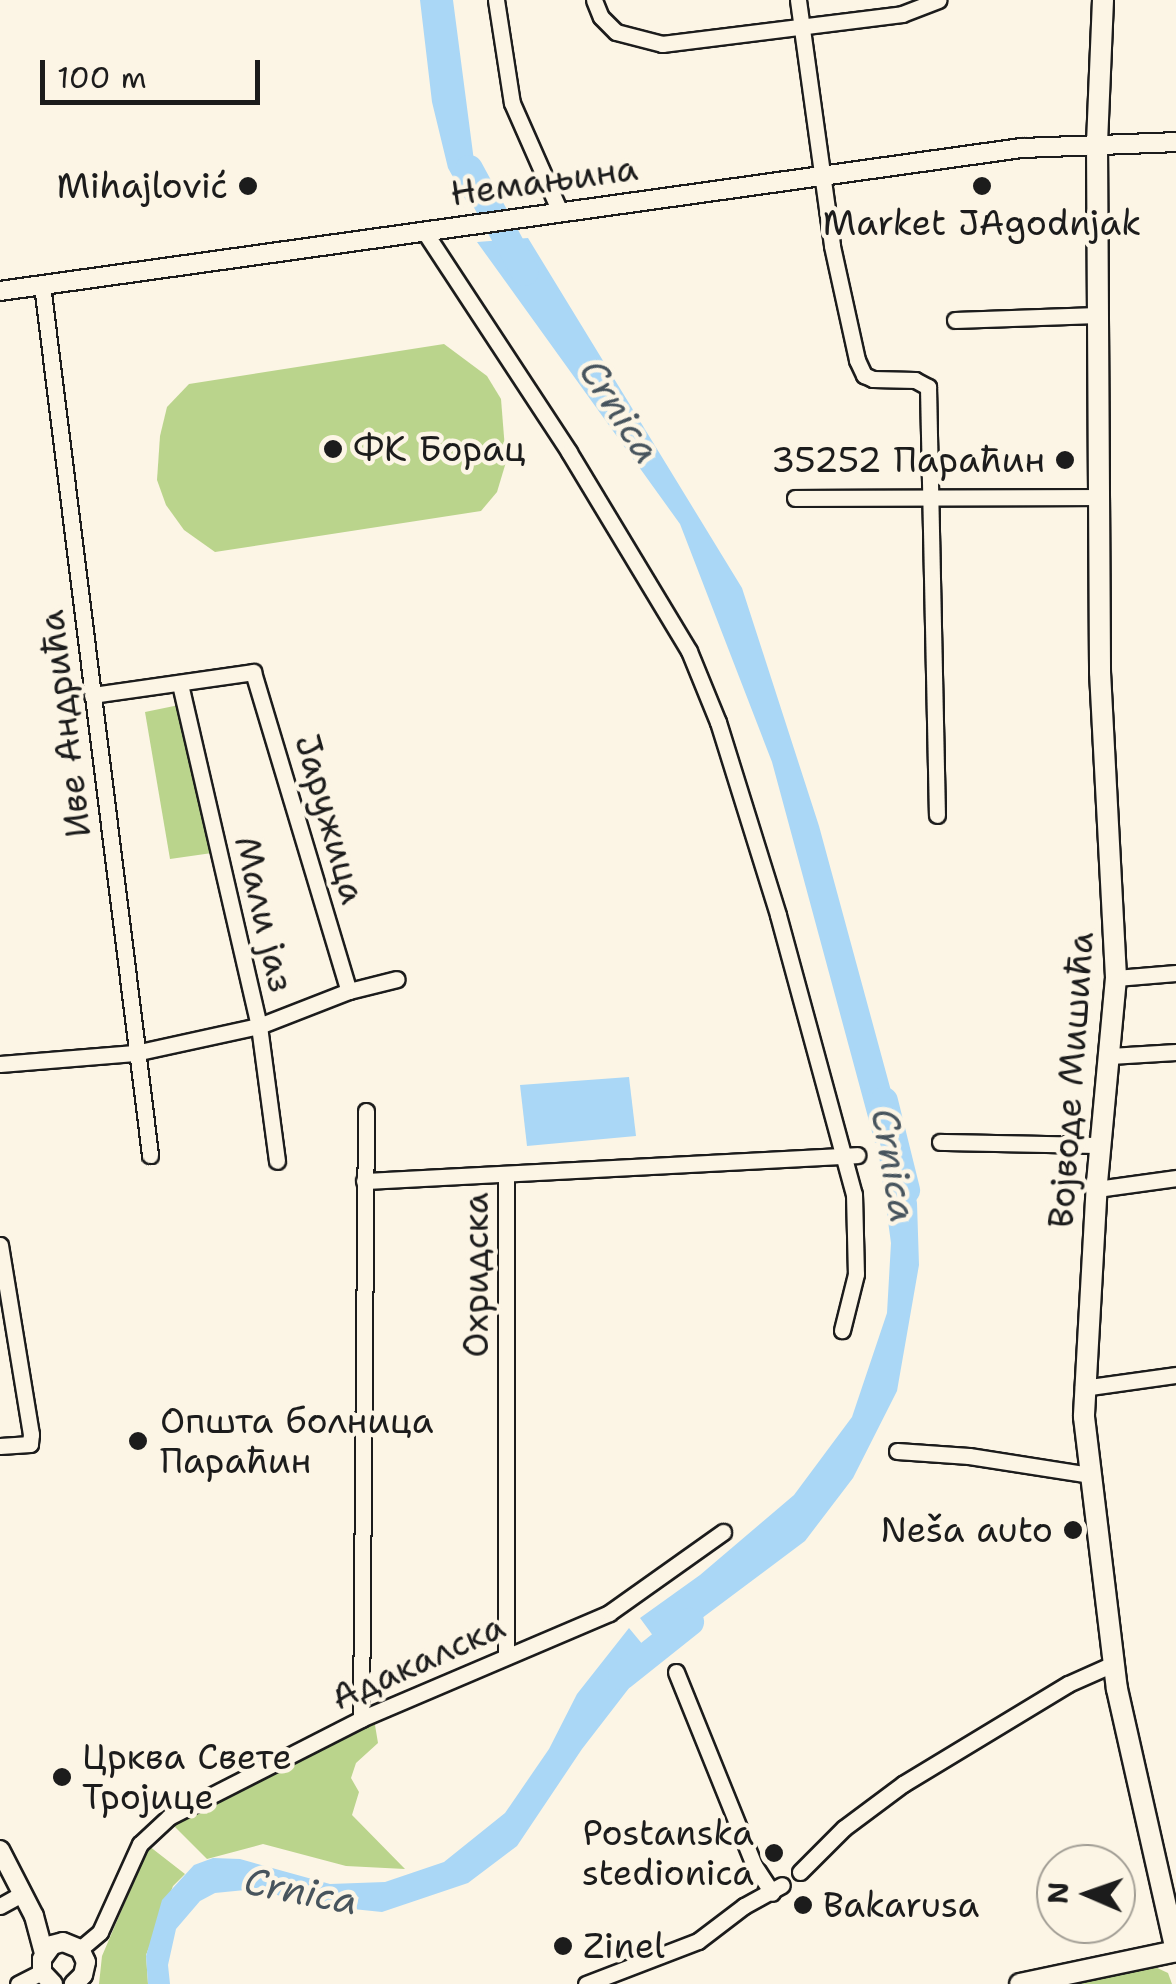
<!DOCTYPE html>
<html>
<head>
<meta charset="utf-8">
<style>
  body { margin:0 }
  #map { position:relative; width:1176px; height:1984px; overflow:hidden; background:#fcf5e5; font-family:"Shantell Sans",sans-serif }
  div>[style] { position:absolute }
  .green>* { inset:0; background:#bad48c }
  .water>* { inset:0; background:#aad7f6 }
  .river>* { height:28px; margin:-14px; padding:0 14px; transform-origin:14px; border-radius:14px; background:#aad7f6 }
  .roads { filter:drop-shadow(2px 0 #1c1c1c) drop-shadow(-2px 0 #1c1c1c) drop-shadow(0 2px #1c1c1c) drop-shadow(0 -2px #1c1c1c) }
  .minor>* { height:15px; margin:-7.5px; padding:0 7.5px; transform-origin:7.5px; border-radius:7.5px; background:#fcf5e5 }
  .tertiary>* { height:18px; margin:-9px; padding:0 9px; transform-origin:9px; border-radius:9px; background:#fcf5e5 }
  .secondary>* { height:20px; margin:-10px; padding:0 10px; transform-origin:10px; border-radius:10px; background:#fcf5e5 }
  .dots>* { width:28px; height:28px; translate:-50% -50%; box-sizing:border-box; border:5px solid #fcf5e5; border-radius:50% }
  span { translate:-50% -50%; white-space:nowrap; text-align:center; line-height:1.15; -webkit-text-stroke:9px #fcf5e5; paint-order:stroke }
  .street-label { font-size:35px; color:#1c1c1c }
  .poi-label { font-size:35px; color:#1c1c1c }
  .right { translate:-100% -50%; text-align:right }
  .left { translate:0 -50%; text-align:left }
  .water-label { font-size:38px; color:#47545d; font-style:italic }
  .north { position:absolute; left:1036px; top:1844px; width:100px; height:100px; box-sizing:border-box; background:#fcf5e5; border:2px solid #a29e95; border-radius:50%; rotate:272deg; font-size:28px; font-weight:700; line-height:40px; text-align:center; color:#1c1c1c }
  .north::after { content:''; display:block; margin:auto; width:35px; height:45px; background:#1c1c1c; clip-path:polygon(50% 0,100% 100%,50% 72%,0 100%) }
  .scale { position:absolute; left:40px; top:60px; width:220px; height:45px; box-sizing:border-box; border:5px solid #1c1c1c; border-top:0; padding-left:12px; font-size:30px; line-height:35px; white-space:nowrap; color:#1c1c1c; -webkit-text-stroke:8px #fcf5e5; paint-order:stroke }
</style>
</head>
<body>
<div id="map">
  <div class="green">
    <i style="clip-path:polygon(444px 344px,487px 376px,501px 399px,506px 462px,497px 492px,481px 511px,215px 552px,184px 530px,166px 505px,157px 480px,160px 436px,167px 407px,189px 384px)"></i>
    <i style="clip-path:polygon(179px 705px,212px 853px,170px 859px,145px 712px)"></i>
    <i style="clip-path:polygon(374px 1719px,378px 1743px,356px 1763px,351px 1778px,359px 1792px,352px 1815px,405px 1869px,346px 1866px,263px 1844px,207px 1859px,173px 1825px)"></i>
    <i style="clip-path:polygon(149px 1846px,185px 1874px,173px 1886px,146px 1955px,148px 1984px,99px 1984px,102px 1956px)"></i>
    <i style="clip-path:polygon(1153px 1966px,1168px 1973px,1172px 1984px,1062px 1984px)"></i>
  </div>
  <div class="water">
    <i style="clip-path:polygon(420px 0,453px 0,474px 161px,493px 200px,468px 204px,448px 168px,432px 102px)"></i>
    <i style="clip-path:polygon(528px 238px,742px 588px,819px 826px,903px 1135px,875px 1143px,772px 762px,680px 524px,477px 242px)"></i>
    <i style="clip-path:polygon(629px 1077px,636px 1136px,527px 1146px,520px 1085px)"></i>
    <i style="clip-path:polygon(908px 1153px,917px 1203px,919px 1265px,897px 1391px,853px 1478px,805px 1541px,662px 1648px,640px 1618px,700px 1575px,794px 1495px,852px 1417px,887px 1313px,891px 1243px,879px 1155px)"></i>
    <i style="clip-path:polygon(629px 1628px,653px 1657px,582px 1749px,517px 1846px,468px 1883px,382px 1912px,314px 1905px,255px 1889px,215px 1893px,200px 1901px,176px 1929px,168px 1965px,170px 1984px,148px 1984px,146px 1956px,162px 1900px,194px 1865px,213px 1858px,240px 1859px,330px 1884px,385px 1882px,444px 1862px,505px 1813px,549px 1749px,577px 1694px)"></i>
  </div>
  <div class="river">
    <i style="left:469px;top:169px;width:117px;rotate:61.5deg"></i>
    <i style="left:884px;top:1101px;width:92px;rotate:76.1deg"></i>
    <i style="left:622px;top:1676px;width:87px;rotate:-38.5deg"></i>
  </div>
  <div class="roads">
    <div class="minor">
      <i style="left:496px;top:0;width:104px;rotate:81.2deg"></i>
      <i style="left:512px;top:103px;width:119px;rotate:66.2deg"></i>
      <i style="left:594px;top:0;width:18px;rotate:68deg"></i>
      <i style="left:601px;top:17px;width:21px;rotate:45deg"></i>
      <i style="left:616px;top:32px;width:48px;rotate:14.6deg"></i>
      <i style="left:662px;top:44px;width:242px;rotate:-7.1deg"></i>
      <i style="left:902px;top:14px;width:39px;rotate:-21deg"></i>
      <i style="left:798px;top:0;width:248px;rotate:82.1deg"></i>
      <i style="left:832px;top:246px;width:117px;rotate:77.6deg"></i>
      <i style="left:857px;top:360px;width:17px;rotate:65deg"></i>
      <i style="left:864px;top:375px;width:10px;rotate:24deg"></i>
      <i style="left:873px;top:379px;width:42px;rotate:1.4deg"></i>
      <i style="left:915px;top:380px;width:15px;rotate:28deg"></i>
      <i style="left:928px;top:387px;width:428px;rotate:88.8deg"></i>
      <i style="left:424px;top:231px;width:264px;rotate:56.7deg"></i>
      <i style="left:569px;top:452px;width:232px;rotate:58.9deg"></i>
      <i style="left:689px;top:651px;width:77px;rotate:67.8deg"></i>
      <i style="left:718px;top:722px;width:202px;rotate:72.7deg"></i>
      <i style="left:778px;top:915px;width:289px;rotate:74.8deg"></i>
      <i style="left:854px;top:1194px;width:80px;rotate:88.6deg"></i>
      <i style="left:856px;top:1274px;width:58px;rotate:104deg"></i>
      <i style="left:42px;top:285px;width:877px;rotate:82.92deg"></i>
      <i style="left:955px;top:320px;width:142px;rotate:-2deg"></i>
      <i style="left:795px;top:498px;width:304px;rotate:-0.2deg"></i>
      <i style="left:180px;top:684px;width:351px;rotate:77deg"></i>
      <i style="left:259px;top:1026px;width:136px;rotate:82.4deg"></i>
      <i style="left:92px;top:695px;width:163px;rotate:-8.1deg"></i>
      <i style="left:253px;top:672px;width:333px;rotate:73.3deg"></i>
      <i style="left:1116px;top:978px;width:60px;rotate:-4.8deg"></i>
      <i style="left:1110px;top:1056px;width:66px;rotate:-3.5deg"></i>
      <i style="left:0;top:1064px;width:135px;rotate:-4.7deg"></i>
      <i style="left:135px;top:1053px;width:127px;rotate:-12.3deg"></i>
      <i style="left:259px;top:1026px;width:97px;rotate:-21.3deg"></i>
      <i style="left:349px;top:991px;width:49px;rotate:-14deg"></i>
      <i style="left:940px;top:1142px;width:161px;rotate:1.1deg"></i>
      <i style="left:364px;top:1181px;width:494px;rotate:-3deg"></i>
      <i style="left:1097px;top:1189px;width:80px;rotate:-7.9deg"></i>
      <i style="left:0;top:1245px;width:192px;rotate:80.7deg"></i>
      <i style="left:31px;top:1434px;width:10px;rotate:96deg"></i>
      <i style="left:30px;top:1444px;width:30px;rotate:176deg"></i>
      <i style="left:1083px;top:1388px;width:94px;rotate:-8deg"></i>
      <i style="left:897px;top:1451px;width:72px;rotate:4deg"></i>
      <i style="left:969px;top:1456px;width:122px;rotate:8.9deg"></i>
      <i style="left:506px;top:1654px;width:479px;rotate:-90deg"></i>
      <i style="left:676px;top:1672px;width:208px;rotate:68deg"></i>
      <i style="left:754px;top:1865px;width:33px;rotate:57deg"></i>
      <i style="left:361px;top:1719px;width:608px;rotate:-89.53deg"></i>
      <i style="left:800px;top:1872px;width:62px;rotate:-45deg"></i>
      <i style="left:844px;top:1828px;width:74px;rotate:-36.7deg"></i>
      <i style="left:903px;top:1784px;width:193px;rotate:-31.2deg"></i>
      <i style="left:1068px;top:1684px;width:49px;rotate:-24deg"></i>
      <i style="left:0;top:1906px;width:25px;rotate:-29deg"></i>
      <i style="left:80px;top:1949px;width:26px;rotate:-40deg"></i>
      <i style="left:100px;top:1932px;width:97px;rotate:-65.6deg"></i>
      <i style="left:140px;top:1844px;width:40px;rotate:-43deg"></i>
      <i style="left:169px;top:1817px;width:216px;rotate:-27deg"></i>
      <i style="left:361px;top:1719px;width:270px;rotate:-23.1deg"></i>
      <i style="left:609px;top:1613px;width:140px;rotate:-35.4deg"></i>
      <i style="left:18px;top:1984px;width:27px;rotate:-27deg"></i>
      <i style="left:586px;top:1984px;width:120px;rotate:-21deg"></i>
      <i style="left:698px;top:1941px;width:58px;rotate:-37.3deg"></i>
      <i style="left:744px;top:1906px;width:43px;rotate:-28.9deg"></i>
    </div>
    <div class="tertiary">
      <i style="left:0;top:291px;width:1032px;rotate:-7.97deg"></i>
      <i style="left:1022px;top:148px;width:154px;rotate:-2.2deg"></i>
      <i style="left:0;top:1850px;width:74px;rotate:62.7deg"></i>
      <i style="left:34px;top:1916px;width:38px;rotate:75deg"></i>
      <i style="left:53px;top:1984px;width:16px;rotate:-133deg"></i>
      <i style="left:42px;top:1972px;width:13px;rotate:-90deg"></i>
      <i style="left:42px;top:1959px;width:17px;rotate:-54deg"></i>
      <i style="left:52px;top:1945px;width:11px;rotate:-15deg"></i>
      <i style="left:63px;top:1942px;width:18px;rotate:22deg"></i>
      <i style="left:80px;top:1949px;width:14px;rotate:65deg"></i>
      <i style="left:86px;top:1962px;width:13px;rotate:103deg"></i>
      <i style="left:83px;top:1975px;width:13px;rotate:135deg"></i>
    </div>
    <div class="secondary">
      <i style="left:1103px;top:0;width:144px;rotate:92.4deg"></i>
      <i style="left:1097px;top:144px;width:528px;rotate:89.67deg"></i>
      <i style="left:1100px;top:672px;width:306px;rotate:87deg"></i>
      <i style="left:1116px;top:978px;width:205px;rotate:95.3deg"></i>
      <i style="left:1097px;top:1182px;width:235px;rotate:93.2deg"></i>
      <i style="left:1084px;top:1417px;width:274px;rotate:83.1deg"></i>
      <i style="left:1117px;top:1689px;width:269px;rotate:77.3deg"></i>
      <i style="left:1020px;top:1984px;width:159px;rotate:-11.9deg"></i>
    </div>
  </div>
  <div class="dots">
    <i style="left:248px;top:186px;background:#1c1c1c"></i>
    <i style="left:982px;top:186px;background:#1c1c1c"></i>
    <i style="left:333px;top:449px;background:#1c1c1c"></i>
    <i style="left:1065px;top:460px;background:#1c1c1c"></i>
    <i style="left:138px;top:1441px;background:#1c1c1c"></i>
    <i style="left:1073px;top:1530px;background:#1c1c1c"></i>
    <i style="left:62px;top:1777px;background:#1c1c1c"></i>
    <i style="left:774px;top:1853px;background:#1c1c1c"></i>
    <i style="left:803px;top:1905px;background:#1c1c1c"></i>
    <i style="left:563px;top:1946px;background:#1c1c1c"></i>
  </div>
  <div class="street-label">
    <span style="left:544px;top:181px;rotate:-8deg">Немањина</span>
    <span style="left:65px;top:724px;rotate:-97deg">Иве Андрића</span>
    <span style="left:330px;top:819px;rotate:74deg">Јаружица</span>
    <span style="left:264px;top:914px;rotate:77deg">Мали јаз</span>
    <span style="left:1071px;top:1080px;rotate:-86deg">Војводе Мишића</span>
    <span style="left:476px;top:1275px;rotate:-90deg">Охридска</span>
    <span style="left:418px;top:1662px;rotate:-24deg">Адакалска</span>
  </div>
  <div class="poi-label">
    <span class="right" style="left:228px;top:186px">Mihajlović</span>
    <span style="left:982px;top:223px">Market JAgodnjak</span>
    <span class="left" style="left:353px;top:449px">ФК Борац</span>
    <span class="right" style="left:1045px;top:460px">35252 Параћин</span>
    <span class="left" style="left:160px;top:1441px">Општа болница<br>Параћин</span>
    <span class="right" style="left:1053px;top:1530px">Neša auto</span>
    <span class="left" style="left:82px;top:1777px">Црква Свете<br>Тројице</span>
    <span class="right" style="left:754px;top:1853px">Postanska<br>stedionica</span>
    <span class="left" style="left:823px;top:1905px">Bakarusa</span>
    <span class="left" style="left:583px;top:1946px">Zinel</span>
  </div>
  <div class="water-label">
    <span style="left:620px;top:411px;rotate:57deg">Crnica</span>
    <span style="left:894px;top:1165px;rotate:80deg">Crnica</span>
    <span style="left:301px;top:1891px;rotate:11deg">Crnica</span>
  </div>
  <div class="north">N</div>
  <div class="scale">100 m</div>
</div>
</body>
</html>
